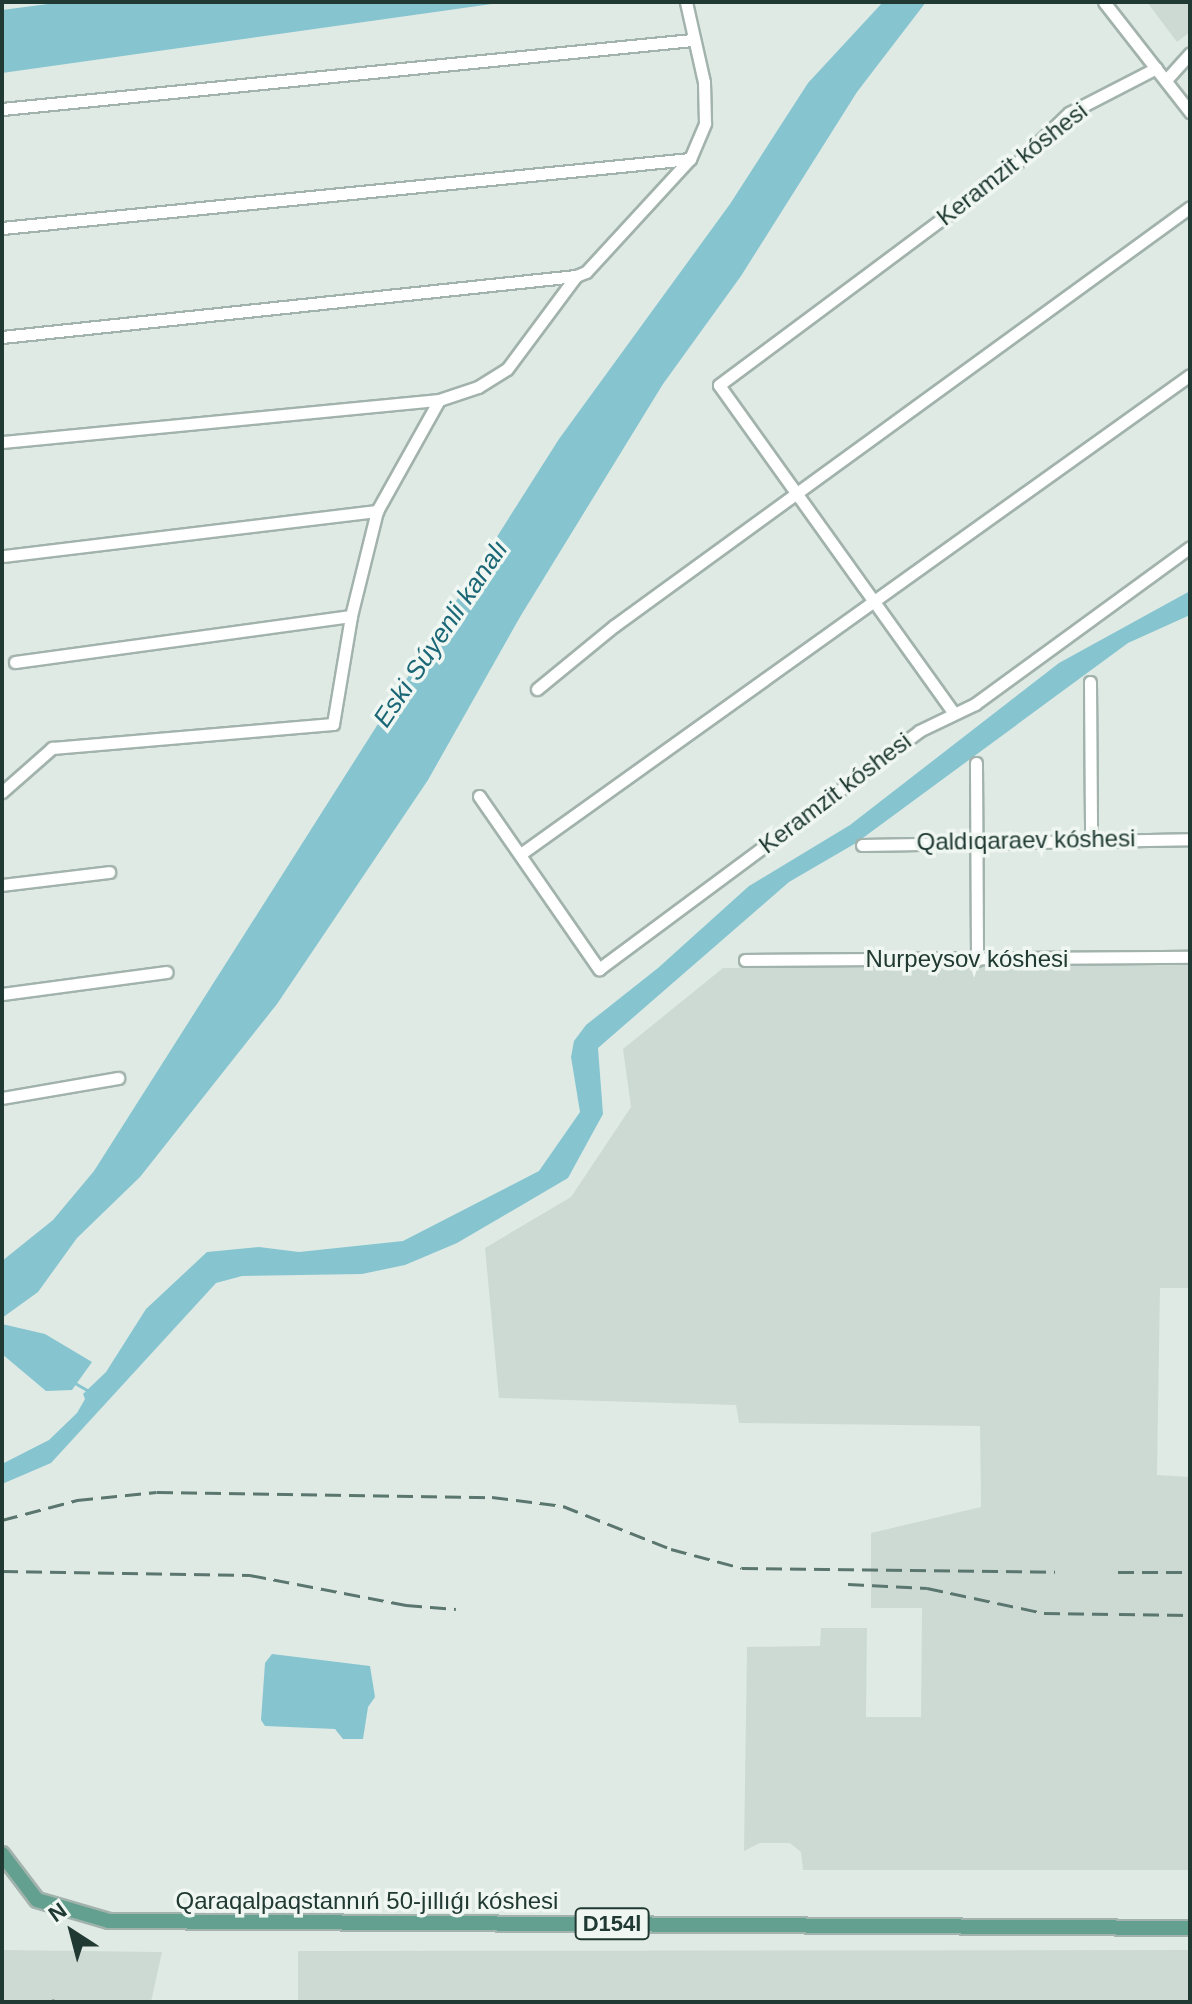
<!DOCTYPE html>
<html>
<head>
<meta charset="utf-8">
<style>
  body { margin:0 }
  #map { position:relative; width:1192px; height:2004px; overflow:hidden; background:#dfeae5; font-family:Helvetica,sans-serif }
  div>[style] { position:absolute }
  .built>* { inset:0; background:#cddad4 }
  .water>* { inset:0; background:#86c5d0 }
  .stream>* { height:3px; margin:-1.5px; padding:0 1.5px; transform-origin:1.5px; border-radius:1.5px; background:#86c5d0 }
  .roads { filter:drop-shadow(2px 0 #a2b2ac) drop-shadow(-2px 0 #a2b2ac) drop-shadow(0 2px #a2b2ac) drop-shadow(0 -2px #a2b2ac) }
  .minor>* { height:11px; margin:-5.5px; padding:0 5.5px; transform-origin:5.5px; border-radius:5.5px; background:#fff }
  .major>* { height:14px; margin:-7px; padding:0 7px; transform-origin:7px; border-radius:7px; background:#63a090 }
  .rail>* { height:3px; margin-top:-1.5px; transform-origin:0; background:repeating-linear-gradient(90deg,#5a766f 0 16px,transparent 0 24px) }
  span { translate:-50% -50%; white-space:nowrap; text-align:center; line-height:1.15; -webkit-text-stroke:7px #f0f7f3; paint-order:stroke }
  .shield-label span { padding:2px 6px; background:#f0f7f3; border:2px solid; border-radius:6px; -webkit-text-stroke-width:0 }
  .shield-label { font-size:22px; color:#203a33; font-weight:700 }
  .street-label { font-size:24px; color:#203a33 }
  .water-label { font-size:26px; color:#1b6776; font-style:italic }
  .frame { position:absolute; inset:0; border:4px solid #203a33; pointer-events:none }
  .north { position:absolute; left:32px; top:1892px; width:80px; height:80px; -webkit-text-stroke:6px #f0f7f3; paint-order:stroke; rotate:324deg; font-size:22px; font-weight:700; line-height:32px; text-align:center; color:#203a33 }
  .north::after { content:''; display:block; margin:auto; width:28px; height:36px; background:#203a33; clip-path:polygon(50% 0,100% 100%,50% 72%,0 100%) }
</style>
</head>
<body>
<div id="map">
  <div class="built">
    <i style="clip-path:polygon(1147px 2px,1190px 2px,1190px 32px,1177px 42px)"></i>
    <i style="clip-path:polygon(1190px 965px,1190px 1288px,1160px 1288px,1157px 1475px,1190px 1477px,1190px 1870px,803px 1870px,801px 1852px,790px 1843px,760px 1843px,744px 1851px,747px 1647px,820px 1646px,821px 1628px,867px 1628px,866px 1717px,921px 1717px,922px 1608px,871px 1608px,871px 1533px,981px 1507px,980px 1426px,739px 1423px,736px 1405px,499px 1398px,485px 1248px,571px 1197px,631px 1107px,623px 1049px,723px 968px)"></i>
    <i style="clip-path:polygon(2px 1950px,162px 1952px,151px 2002px,2px 2002px)"></i>
    <i style="clip-path:polygon(1190px 1950px,1190px 2002px,298px 2002px,298px 1951px)"></i>
  </div>
  <div class="water">
    <i style="clip-path:polygon(63px 2px,506px 2px,2px 73px,2px 10px)"></i>
    <i style="clip-path:polygon(883px 2px,926px 2px,857px 92px,741px 276px,663px 384px,520px 617px,428px 780px,277px 1004px,140px 1177px,77px 1238px,38px 1292px,2px 1318px,2px 1261px,53px 1220px,94px 1171px,559px 439px,730px 204px,808px 83px)"></i>
    <i style="clip-path:polygon(1190px 591px,1190px 615px,1128px 643px,856px 843px,789px 882px,598px 1048px,603px 1114px,568px 1178px,457px 1243px,405px 1265px,362px 1274px,242px 1276px,216px 1283px,51px 1463px,2px 1484px,2px 1464px,49px 1440px,77px 1413px,85px 1399px,83px 1394px,106px 1372px,146px 1309px,207px 1252px,259px 1247px,299px 1252px,403px 1241px,539px 1171px,580px 1112px,571px 1057px,574px 1041px,586px 1025px,658px 968px,749px 886px,850px 825px,1059px 663px)"></i>
    <i style="clip-path:polygon(2px 1324px,45px 1334px,92px 1362px,72px 1390px,46px 1391px,2px 1354px)"></i>
    <i style="clip-path:polygon(272px 1654px,370px 1666px,375px 1697px,368px 1707px,363px 1739px,343px 1739px,335px 1729px,265px 1726px,261px 1720px,265px 1663px)"></i>
  </div>
  <div class="stream">
    <i style="left:73px;top:1382px;width:16px;rotate:30deg"></i>
  </div>
  <div class="roads">
    <div class="minor">
      <i style="left:1104px;top:2px;width:140px;rotate:52deg"></i>
      <i style="left:1166px;top:80px;width:36px;rotate:-48deg"></i>
      <i style="left:2px;top:109px;width:693px;rotate:-5.71deg"></i>
      <i style="left:2px;top:228px;width:691px;rotate:-5.73deg"></i>
      <i style="left:2px;top:337px;width:577px;rotate:-6.07deg"></i>
      <i style="left:2px;top:442px;width:439px;rotate:-5.5deg"></i>
      <i style="left:4px;top:556px;width:376px;rotate:-6.9deg"></i>
      <i style="left:15px;top:662px;width:339px;rotate:-7.8deg"></i>
      <i style="left:1090px;top:682px;width:155px;rotate:89.6deg"></i>
      <i style="left:537px;top:689px;width:99px;rotate:-39.3deg"></i>
      <i style="left:614px;top:626px;width:712px;rotate:-36.03deg"></i>
      <i style="left:953px;top:712px;width:402px;rotate:-125.6deg"></i>
      <i style="left:719px;top:385px;width:372px;rotate:-36.7deg"></i>
      <i style="left:1017px;top:163px;width:72px;rotate:-43.9deg"></i>
      <i style="left:1069px;top:113px;width:98px;rotate:-27.3deg"></i>
      <i style="left:976px;top:763px;width:197px;rotate:89.7deg"></i>
      <i style="left:2px;top:792px;width:67px;rotate:-41.3deg"></i>
      <i style="left:52px;top:748px;width:282px;rotate:-4.9deg"></i>
      <i style="left:333px;top:724px;width:109px;rotate:-80.5deg"></i>
      <i style="left:351px;top:616px;width:108px;rotate:-76.1deg"></i>
      <i style="left:377px;top:511px;width:127px;rotate:-60.8deg"></i>
      <i style="left:439px;top:400px;width:41px;rotate:-18.4deg"></i>
      <i style="left:478px;top:387px;width:34px;rotate:-32deg"></i>
      <i style="left:507px;top:369px;width:116px;rotate:-53.4deg"></i>
      <i style="left:576px;top:276px;width:11px;rotate:-22deg"></i>
      <i style="left:586px;top:272px;width:154px;rotate:-47.4deg"></i>
      <i style="left:690px;top:159px;width:39px;rotate:-67deg"></i>
      <i style="left:705px;top:123px;width:41px;rotate:-91.4deg"></i>
      <i style="left:704px;top:82px;width:82px;rotate:-102.7deg"></i>
      <i style="left:479px;top:796px;width:211px;rotate:55.3deg"></i>
      <i style="left:599px;top:969px;width:399px;rotate:-36.6deg"></i>
      <i style="left:919px;top:731px;width:62px;rotate:-25.7deg"></i>
      <i style="left:975px;top:704px;width:266px;rotate:-36.1deg"></i>
      <i style="left:862px;top:845px;width:328px;rotate:-1deg"></i>
      <i style="left:522px;top:853px;width:821px;rotate:-35.59deg"></i>
      <i style="left:2px;top:885px;width:108px;rotate:-6.9deg"></i>
      <i style="left:745px;top:960px;width:445px;rotate:-0.4deg"></i>
      <i style="left:2px;top:994px;width:166px;rotate:-7.6deg"></i>
      <i style="left:2px;top:1098px;width:118px;rotate:-9.8deg"></i>
    </div>
    <div class="major">
      <i style="left:2px;top:1854px;width:58px;rotate:52.7deg"></i>
      <i style="left:37px;top:1900px;width:75px;rotate:16.3deg"></i>
      <i style="left:109px;top:1921px;width:1081px;rotate:0.37deg"></i>
    </div>
  </div>
  <div class="rail">
    <i style="left:2px;top:1520px;width:78px;rotate:-14.9deg"></i>
    <i style="left:77px;top:1500px;width:80px;rotate:-5.7deg"></i>
    <i style="left:157px;top:1492px;width:335px;rotate:0.9deg"></i>
    <i style="left:492px;top:1497px;width:72px;rotate:7.2deg"></i>
    <i style="left:563px;top:1506px;width:116px;rotate:21.7deg"></i>
    <i style="left:671px;top:1549px;width:73px;rotate:15deg"></i>
    <i style="left:742px;top:1568px;width:313px;rotate:0.7deg"></i>
    <i style="left:2px;top:1571px;width:248px;rotate:0.9deg"></i>
    <i style="left:250px;top:1575px;width:159px;rotate:10.9deg"></i>
    <i style="left:406px;top:1605px;width:50px;rotate:4.6deg"></i>
    <i style="left:1118px;top:1572px;width:72px"></i>
    <i style="left:848px;top:1584px;width:79px;rotate:2.9deg"></i>
    <i style="left:927px;top:1588px;width:120px;rotate:12.1deg"></i>
    <i style="left:1044px;top:1613px;width:69px;rotate:0.8deg"></i>
    <i style="left:1119px;top:1614px;width:71px;rotate:0.8deg"></i>
    <i style="left:53px;top:2002px;width:3px;rotate:-72deg"></i>
  </div>
  <div class="shield-label">
    <span style="left:612px;top:1924px">D154l</span>
  </div>
  <div class="street-label">
    <span style="left:1012px;top:164px;rotate:-38deg">Keramzit kóshesi</span>
    <span style="left:835px;top:793px;rotate:-37deg">Keramzit kóshesi</span>
    <span style="left:1026px;top:840px;rotate:-1deg">Qaldıqaraev kóshesi</span>
    <span style="left:967px;top:959px">Nurpeysov kóshesi</span>
    <span style="left:367px;top:1901px">Qaraqalpaqstannıń 50-jıllıǵı kóshesi</span>
  </div>
  <div class="water-label">
    <span style="left:441px;top:634px;rotate:-56deg">Eski Súyenli kanalı</span>
  </div>
  <div class="frame"></div>
  <div class="north">N</div>
</div>
</body>
</html>
